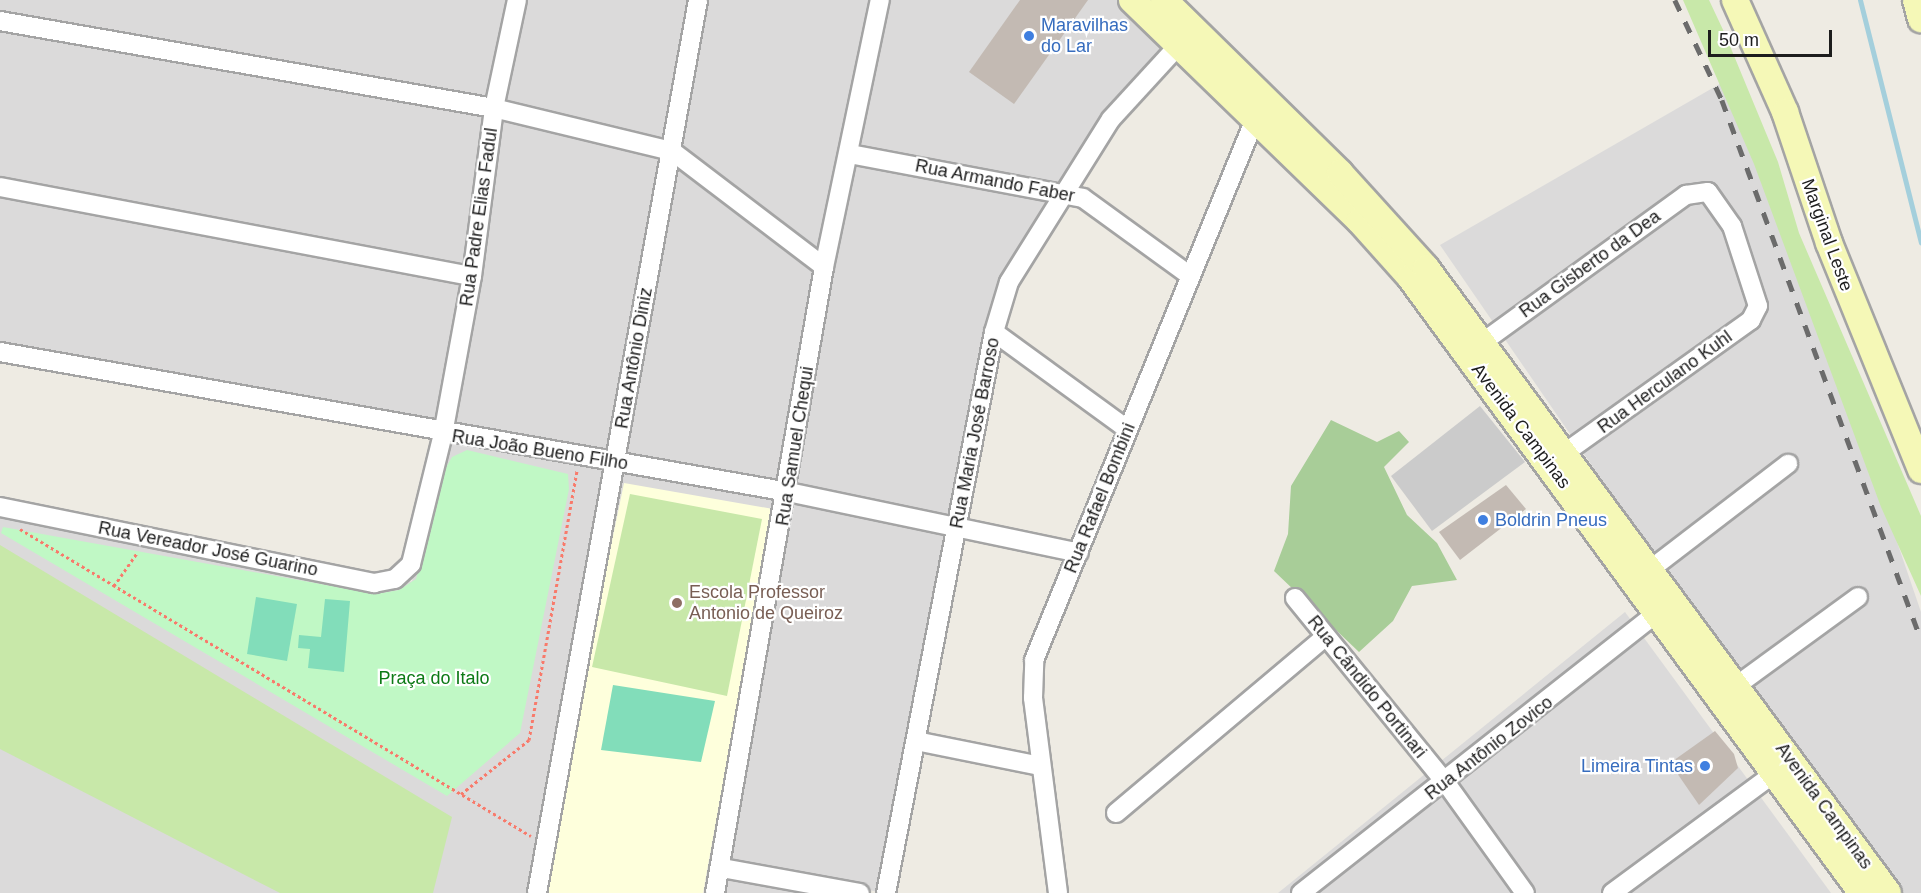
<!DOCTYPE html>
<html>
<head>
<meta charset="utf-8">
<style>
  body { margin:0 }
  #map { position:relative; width:1921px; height:893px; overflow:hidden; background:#eeebe3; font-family:Arial,sans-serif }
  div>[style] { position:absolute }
  .residential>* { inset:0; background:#dbdada }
  .education>* { inset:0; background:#feffdc }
  .religious>* { inset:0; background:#cbcbcb }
  .grass>* { inset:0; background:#c8e8a9 }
  .forest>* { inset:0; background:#a8cd98 }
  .park>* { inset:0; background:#c0f8c5 }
  .pitch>* { inset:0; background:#82ddba }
  .stream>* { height:5px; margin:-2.5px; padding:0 2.5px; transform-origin:2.5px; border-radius:2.5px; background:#a4cfdc }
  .building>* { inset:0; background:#c3bab3 }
  .path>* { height:3px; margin-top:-1.5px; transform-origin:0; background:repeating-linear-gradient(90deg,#f87a6b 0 3px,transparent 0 6px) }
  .roads { filter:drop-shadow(2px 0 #a4a4a4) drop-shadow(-2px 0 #a4a4a4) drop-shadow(0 2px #a4a4a4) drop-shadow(0 -2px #a4a4a4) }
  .minor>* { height:18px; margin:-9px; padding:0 9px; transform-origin:9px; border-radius:9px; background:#fff }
  .secondary>* { height:26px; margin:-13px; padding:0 13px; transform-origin:13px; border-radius:13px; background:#f5f8b7 }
  .rail>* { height:4.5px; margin-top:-2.25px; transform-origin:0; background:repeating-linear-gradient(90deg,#6b6b6b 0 12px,transparent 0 24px) }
  .dots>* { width:16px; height:16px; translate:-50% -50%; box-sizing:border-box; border:3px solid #fff; border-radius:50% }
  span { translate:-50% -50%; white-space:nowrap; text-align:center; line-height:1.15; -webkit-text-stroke:4.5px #fff; paint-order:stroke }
  .shop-label { font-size:18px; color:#366cbe }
  .left { translate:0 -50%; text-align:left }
  .right { translate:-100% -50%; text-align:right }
  .street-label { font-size:18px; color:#1d1d1d }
  .education-label { font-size:18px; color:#785e54 }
  .park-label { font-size:18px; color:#0d7a16 }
  .scale { position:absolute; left:1708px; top:30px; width:124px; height:27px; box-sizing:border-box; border:3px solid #1d1d1d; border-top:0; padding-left:8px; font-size:18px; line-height:21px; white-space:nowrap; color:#1d1d1d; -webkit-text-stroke:4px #fff; paint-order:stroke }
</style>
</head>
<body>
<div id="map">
  <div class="residential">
    <i style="clip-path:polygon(0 0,1141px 0,1168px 45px,1058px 183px,997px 288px,879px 892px,713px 860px,701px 893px,544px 893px,621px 470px,0 345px)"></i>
    <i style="clip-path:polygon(1737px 74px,1921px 612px,1921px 893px,1886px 893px,1440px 245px)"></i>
    <i style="clip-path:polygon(452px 436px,613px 472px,539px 893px,0 893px,0 512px,387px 592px,412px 581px)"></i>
    <i style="clip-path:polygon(1625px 612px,1831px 893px,1278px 893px)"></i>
    <i style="clip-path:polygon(715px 865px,846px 893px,705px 893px)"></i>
  </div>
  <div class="education">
    <i style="clip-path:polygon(624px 483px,773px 509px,703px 893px,539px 893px)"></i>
  </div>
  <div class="religious">
    <i style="clip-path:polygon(1480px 406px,1525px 462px,1432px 531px,1391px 476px)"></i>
  </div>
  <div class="grass">
    <i style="clip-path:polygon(1683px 0,1709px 0,1725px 34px,1778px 162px,1799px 233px,1921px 516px,1921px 596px,1881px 507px,1754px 164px)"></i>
    <i style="clip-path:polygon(630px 494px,762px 519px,727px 696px,592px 667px)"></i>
    <i style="clip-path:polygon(0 545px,452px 817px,433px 893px,280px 893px,0 749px)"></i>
  </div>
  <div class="forest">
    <i style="clip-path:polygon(1331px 420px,1377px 442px,1399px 431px,1409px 442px,1384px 467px,1407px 515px,1437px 543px,1457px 580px,1412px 586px,1393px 621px,1359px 652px,1274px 571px,1288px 534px,1291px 486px)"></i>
  </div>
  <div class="park">
    <i style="clip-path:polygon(467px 450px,568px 474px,569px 489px,520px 733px,447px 796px,1px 533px,3px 527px,376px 594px,399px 590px,416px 579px,444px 471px,452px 457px)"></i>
  </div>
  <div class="pitch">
    <i style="clip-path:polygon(256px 597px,297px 604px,287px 661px,247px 654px)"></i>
    <i style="clip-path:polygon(325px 599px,350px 601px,344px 672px,308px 668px,310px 649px,298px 648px,299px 635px,321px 637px)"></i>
    <i style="clip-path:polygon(613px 685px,715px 701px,701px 762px,601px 750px)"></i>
  </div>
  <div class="stream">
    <i style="left:1860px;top:0;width:250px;rotate:75.9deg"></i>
  </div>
  <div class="building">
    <i style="clip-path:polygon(1020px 0,1088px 0,1014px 104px,969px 72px)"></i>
    <i style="clip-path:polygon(1506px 485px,1526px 509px,1460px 560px,1439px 532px)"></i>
    <i style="clip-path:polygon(1715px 731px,1734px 754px,1738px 768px,1699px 805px,1670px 763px)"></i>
  </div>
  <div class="path">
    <i style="left:20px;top:529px;width:596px;rotate:31deg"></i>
    <i style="left:114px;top:586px;width:40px;rotate:-55.1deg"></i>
    <i style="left:461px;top:794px;width:87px;rotate:-38.5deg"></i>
    <i style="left:529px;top:740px;width:274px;rotate:-79.9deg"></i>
  </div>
  <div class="roads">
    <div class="minor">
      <i style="left:0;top:21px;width:502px;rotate:9.99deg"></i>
      <i style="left:494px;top:108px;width:183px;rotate:13.6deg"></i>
      <i style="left:672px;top:151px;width:191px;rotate:37.3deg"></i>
      <i style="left:850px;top:154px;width:237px;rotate:10.7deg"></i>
      <i style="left:1083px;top:198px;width:131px;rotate:36deg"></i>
      <i style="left:0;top:187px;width:480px;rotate:10.7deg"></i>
      <i style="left:994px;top:332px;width:165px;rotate:36.1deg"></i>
      <i style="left:1483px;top:342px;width:251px;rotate:-35.9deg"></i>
      <i style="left:1686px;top:195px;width:22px;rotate:-8deg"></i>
      <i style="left:1708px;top:192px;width:42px;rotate:54.8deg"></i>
      <i style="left:1732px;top:226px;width:84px;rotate:72deg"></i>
      <i style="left:1758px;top:306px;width:16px;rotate:117deg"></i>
      <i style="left:1751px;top:320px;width:227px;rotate:144.5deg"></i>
      <i style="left:0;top:352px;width:800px;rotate:10.07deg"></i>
      <i style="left:788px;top:492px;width:297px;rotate:11.8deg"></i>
      <i style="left:0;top:507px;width:382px;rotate:11.5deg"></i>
      <i style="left:374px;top:583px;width:21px;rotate:-11deg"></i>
      <i style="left:395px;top:579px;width:22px;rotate:-43deg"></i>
      <i style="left:411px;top:564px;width:134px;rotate:-76.2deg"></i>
      <i style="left:443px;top:434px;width:161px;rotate:-79.6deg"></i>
      <i style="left:472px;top:276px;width:169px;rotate:-82.5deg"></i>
      <i style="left:494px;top:108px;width:110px;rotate:-78deg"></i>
      <i style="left:1651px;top:569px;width:173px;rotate:-37.5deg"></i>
      <i style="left:1295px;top:598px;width:239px;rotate:50.8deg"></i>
      <i style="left:1446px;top:783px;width:135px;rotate:54.3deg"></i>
      <i style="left:1736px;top:686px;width:151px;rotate:-36.1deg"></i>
      <i style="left:916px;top:741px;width:126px;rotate:11.4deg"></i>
      <i style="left:1116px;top:813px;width:273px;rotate:-40.1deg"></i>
      <i style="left:722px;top:868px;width:140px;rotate:10.3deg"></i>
      <i style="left:537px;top:893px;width:907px;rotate:-79.78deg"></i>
      <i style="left:715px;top:893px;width:635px;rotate:-80.12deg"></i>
      <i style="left:824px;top:267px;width:273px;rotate:-78.2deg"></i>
      <i style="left:886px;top:893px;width:571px;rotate:-79.1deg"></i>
      <i style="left:994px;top:332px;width:52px;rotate:-73.3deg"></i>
      <i style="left:1009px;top:282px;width:192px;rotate:-58deg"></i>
      <i style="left:1111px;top:119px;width:113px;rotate:-47.5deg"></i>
      <i style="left:1058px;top:893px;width:197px;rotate:-97.3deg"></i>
      <i style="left:1033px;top:698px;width:38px;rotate:-88deg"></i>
      <i style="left:1034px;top:660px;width:584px;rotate:-67.78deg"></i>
      <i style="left:1301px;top:893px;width:463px;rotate:-38.2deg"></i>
      <i style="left:1612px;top:893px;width:202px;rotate:-36.4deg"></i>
    </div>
    <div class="secondary">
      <i style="left:1132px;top:0;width:318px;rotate:44.1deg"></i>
      <i style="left:1360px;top:221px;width:75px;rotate:48.2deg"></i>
      <i style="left:1410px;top:277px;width:764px;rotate:53.73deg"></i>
      <i style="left:1164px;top:0;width:247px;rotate:44.5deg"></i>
      <i style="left:1340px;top:173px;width:128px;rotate:47.8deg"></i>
      <i style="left:1426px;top:268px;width:777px;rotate:53.53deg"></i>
      <i style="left:1735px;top:0;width:123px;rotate:65.9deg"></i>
      <i style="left:1785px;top:112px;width:138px;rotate:71.4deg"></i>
      <i style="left:1829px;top:243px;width:245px;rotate:67.9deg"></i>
      <i style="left:1916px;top:0;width:20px;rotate:75deg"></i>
    </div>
  </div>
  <div class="rail">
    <i style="left:1675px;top:0;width:110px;rotate:64.8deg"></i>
    <i style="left:1722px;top:100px;width:575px;rotate:69.74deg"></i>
  </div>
  <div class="dots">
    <i style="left:1029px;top:36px;background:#3f7fe0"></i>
    <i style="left:1483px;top:520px;background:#3f7fe0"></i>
    <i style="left:677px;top:603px;background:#8d6e63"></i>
    <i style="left:1705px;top:766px;background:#3f7fe0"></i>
  </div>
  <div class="shop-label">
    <span class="left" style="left:1041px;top:36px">Maravilhas<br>do Lar</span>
    <span class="left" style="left:1495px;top:520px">Boldrin Pneus</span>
    <span class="right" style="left:1693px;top:766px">Limeira Tintas</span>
  </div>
  <div class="street-label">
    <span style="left:995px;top:181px;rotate:11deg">Rua Armando Faber</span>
    <span style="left:479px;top:217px;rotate:-82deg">Rua Padre Elias Fadul</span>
    <span style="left:1827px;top:235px;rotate:70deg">Marginal Leste</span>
    <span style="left:1590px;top:264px;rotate:-36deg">Rua Gisberto da Dea</span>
    <span style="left:634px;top:358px;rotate:-80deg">Rua Antônio Diniz</span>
    <span style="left:1665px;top:382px;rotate:-36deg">Rua Herculano Kuhl</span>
    <span style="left:1521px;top:426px;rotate:53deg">Avenida Campinas</span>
    <span style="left:975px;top:433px;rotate:-79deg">Rua Maria José Barroso</span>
    <span style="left:795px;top:446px;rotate:-81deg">Rua Samuel Chequi</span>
    <span style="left:540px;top:450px;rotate:9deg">Rua João Bueno Filho</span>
    <span style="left:1100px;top:498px;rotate:-68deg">Rua Rafael Bombini</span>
    <span style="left:208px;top:549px;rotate:11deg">Rua Vereador José Guarino</span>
    <span style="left:1367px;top:687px;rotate:51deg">Rua Cândido Portinari</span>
    <span style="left:1489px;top:748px;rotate:-38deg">Rua Antônio Zovico</span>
    <span style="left:1824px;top:806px;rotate:54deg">Avenida Campinas</span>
  </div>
  <div class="education-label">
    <span class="left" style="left:689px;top:603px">Escola Professor<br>Antonio de Queiroz</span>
  </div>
  <div class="park-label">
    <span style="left:434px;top:678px">Praça do Italo</span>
  </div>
  <div class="scale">50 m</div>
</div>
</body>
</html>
